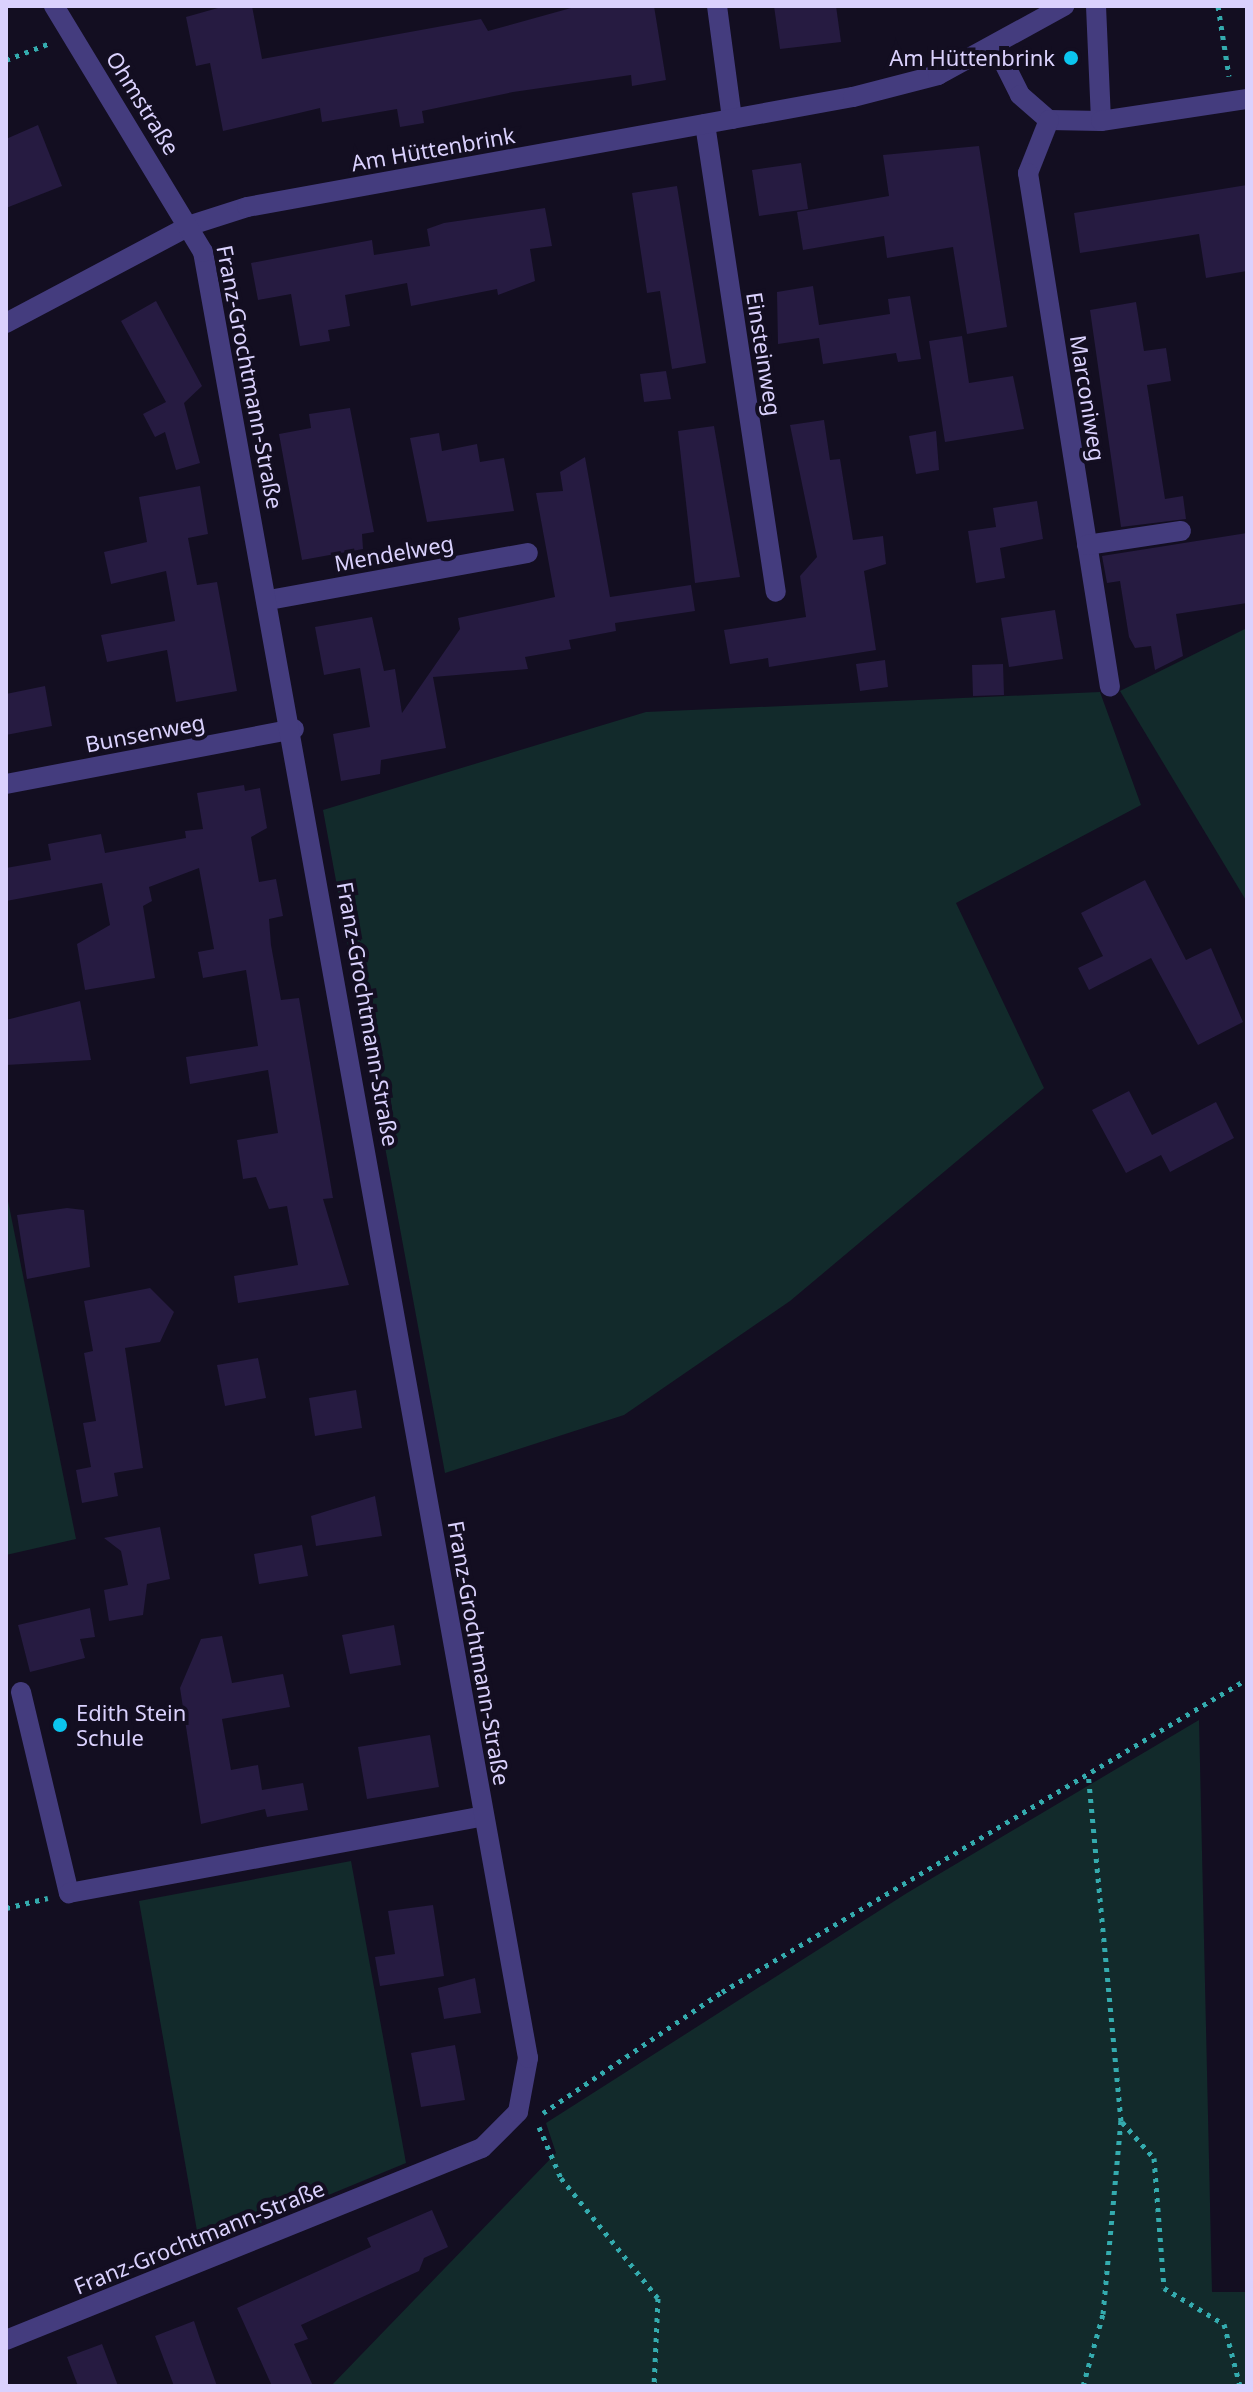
<!DOCTYPE html>
<html>
<head>
<meta charset="utf-8">
<style>
  body { margin:0 }
  #map { position:relative; width:1253px; height:2392px; overflow:hidden; background:#130e21; font-family:"Noto Sans",sans-serif }
  div>[style] { position:absolute }
  .green>* { inset:0; background:#122a2b }
  .building>* { inset:0; background:#261b41 }
  .path>* { height:5px; margin-top:-2.5px; transform-origin:0; background:repeating-linear-gradient(90deg,#34abae 0 4px,transparent 0 10px) }
  .minor>* { height:20px; margin:-10px; padding:0 10px; transform-origin:10px; border-radius:10px; background:#443c7e }
  .dots>* { width:22px; height:22px; translate:-50% -50%; box-sizing:border-box; border:4px solid #130e21; border-radius:50% }
  span { translate:-50% -50%; white-space:nowrap; text-align:center; line-height:1.15; -webkit-text-stroke:8px #130e21; paint-order:stroke }
  .poi-label { font-size:22px; color:#dad1fd }
  .right { translate:-100% -50%; text-align:right }
  .left { translate:0 -50%; text-align:left }
  .street-label { font-size:22px; color:#dad1fd }
  .frame { position:absolute; inset:0; border:8px solid #dad1fd; pointer-events:none }
</style>
</head>
<body>
<div id="map">
  <div class="green">
    <i style="clip-path:polygon(1247px 628px,1247px 902px,1120px 691px)"></i>
    <i style="clip-path:polygon(1100px 692px,1141px 805px,956px 903px,1044px 1088px,790px 1301px,624px 1415px,445px 1473px,323px 810px,646px 712px)"></i>
    <i style="clip-path:polygon(6px 1191px,76px 1539px,6px 1555px)"></i>
    <i style="clip-path:polygon(1199px 1720px,1212px 2292px,1247px 2292px,1247px 2386px,331px 2386px,556px 2153px,546px 2123px,907px 1893px)"></i>
    <i style="clip-path:polygon(351px 1861px,406px 2163px,200px 2248px,139px 1901px)"></i>
  </div>
  <div class="building">
    <i style="clip-path:polygon(225px 6px,252px 6px,262px 59px,481px 19px,488px 31px,571px 8px,654px 6px,666px 80px,632px 86px,631px 75px,513px 92px,422px 111px,424px 123px,400px 127px,397px 109px,322px 122px,320px 108px,223px 131px,210px 63px,196px 66px,186px 17px)"></i>
    <i style="clip-path:polygon(774px 6px,836px 6px,841px 42px,780px 49px)"></i>
    <i style="clip-path:polygon(38px 125px,62px 186px,6px 208px,6px 139px)"></i>
    <i style="clip-path:polygon(979px 146px,1007px 327px,967px 334px,953px 247px,887px 258px,884px 236px,803px 250px,797px 212px,889px 196px,883px 155px)"></i>
    <i style="clip-path:polygon(801px 163px,808px 209px,759px 216px,752px 170px)"></i>
    <i style="clip-path:polygon(1247px 185px,1247px 271px,1206px 278px,1199px 234px,1080px 253px,1074px 213px)"></i>
    <i style="clip-path:polygon(677px 186px,706px 363px,672px 369px,660px 291px,647px 293px,632px 193px)"></i>
    <i style="clip-path:polygon(545px 208px,552px 246px,530px 249px,535px 281px,498px 295px,497px 289px,411px 306px,407px 283px,345px 295px,350px 326px,328px 330px,330px 341px,300px 346px,291px 294px,258px 300px,251px 263px,372px 240px,374px 255px,430px 246px,427px 229px,444px 223px)"></i>
    <i style="clip-path:polygon(813px 286px,819px 325px,890px 314px,888px 299px,910px 296px,921px 359px,898px 362px,896px 353px,823px 364px,819px 338px,778px 344px,777px 292px)"></i>
    <i style="clip-path:polygon(156px 301px,202px 386px,184px 403px,200px 463px,176px 470px,165px 432px,155px 437px,143px 414px,166px 402px,121px 321px)"></i>
    <i style="clip-path:polygon(1136px 302px,1144px 351px,1166px 348px,1171px 381px,1147px 385px,1165px 499px,1183px 496px,1186px 519px,1121px 527px,1090px 310px)"></i>
    <i style="clip-path:polygon(962px 336px,969px 383px,1013px 376px,1024px 429px,945px 442px,929px 341px)"></i>
    <i style="clip-path:polygon(666px 371px,671px 399px,644px 402px,640px 374px)"></i>
    <i style="clip-path:polygon(350px 408px,374px 532px,362px 534px,363px 549px,302px 560px,279px 434px,311px 428px,309px 414px)"></i>
    <i style="clip-path:polygon(824px 420px,830px 460px,840px 459px,853px 540px,883px 536px,886px 564px,864px 571px,876px 650px,769px 667px,768px 658px,730px 664px,724px 630px,806px 617px,800px 576px,817px 557px,790px 425px)"></i>
    <i style="clip-path:polygon(714px 426px,740px 577px,695px 583px,678px 431px)"></i>
    <i style="clip-path:polygon(936px 431px,939px 470px,916px 474px,909px 436px)"></i>
    <i style="clip-path:polygon(439px 433px,442px 451px,477px 444px,480px 462px,504px 458px,514px 511px,427px 522px,410px 438px)"></i>
    <i style="clip-path:polygon(585px 457px,610px 597px,691px 585px,695px 611px,615px 623px,616px 631px,569px 640px,571px 649px,525px 657px,528px 669px,433px 677px,446px 748px,381px 760px,380px 774px,341px 781px,333px 734px,370px 727px,360px 668px,324px 675px,315px 627px,372px 617px,384px 671px,395px 669px,402px 713px,460px 629px,458px 618px,555px 597px,536px 493px,563px 491px,560px 472px)"></i>
    <i style="clip-path:polygon(200px 486px,208px 534px,188px 538px,197px 585px,217px 582px,237px 691px,176px 702px,167px 650px,107px 662px,101px 635px,175px 621px,166px 571px,111px 584px,104px 552px,147px 542px,139px 497px)"></i>
    <i style="clip-path:polygon(1037px 501px,1043px 539px,1000px 548px,1005px 578px,976px 583px,968px 531px,996px 527px,993px 508px)"></i>
    <i style="clip-path:polygon(1247px 533px,1247px 603px,1176px 614px,1183px 656px,1155px 670px,1151px 646px,1135px 648px,1129px 637px,1120px 581px,1107px 583px,1102px 556px)"></i>
    <i style="clip-path:polygon(1055px 610px,1063px 659px,1009px 667px,1001px 618px)"></i>
    <i style="clip-path:polygon(885px 660px,888px 687px,860px 691px,856px 664px)"></i>
    <i style="clip-path:polygon(1003px 664px,1004px 695px,973px 696px,972px 665px)"></i>
    <i style="clip-path:polygon(45px 686px,52px 726px,6px 735px,6px 694px)"></i>
    <i style="clip-path:polygon(244px 785px,245px 791px,260px 788px,267px 828px,251px 837px,259px 882px,276px 879px,283px 916px,269px 919px,271px 945px,281px 1000px,299px 998px,333px 1198px,323px 1199px,349px 1285px,238px 1303px,234px 1276px,298px 1265px,287px 1206px,269px 1209px,256px 1177px,243px 1179px,237px 1140px,278px 1133px,268px 1070px,190px 1084px,186px 1057px,258px 1046px,246px 970px,203px 978px,198px 952px,214px 949px,199px 868px,149px 887px,152px 901px,143px 906px,155px 978px,85px 990px,77px 944px,110px 925px,102px 883px,6px 901px,6px 868px,51px 860px,48px 844px,101px 834px,105px 853px,186px 838px,185px 831px,203px 829px,197px 793px)"></i>
    <i style="clip-path:polygon(1145px 880px,1186px 960px,1211px 948px,1243px 1022px,1198px 1045px,1151px 958px,1089px 990px,1078px 968px,1103px 956px,1081px 913px)"></i>
    <i style="clip-path:polygon(80px 1001px,91px 1060px,6px 1065px,6px 1020px)"></i>
    <i style="clip-path:polygon(1129px 1091px,1152px 1135px,1216px 1102px,1234px 1138px,1170px 1172px,1161px 1155px,1126px 1173px,1092px 1110px)"></i>
    <i style="clip-path:polygon(67px 1208px,84px 1210px,90px 1267px,27px 1279px,17px 1215px)"></i>
    <i style="clip-path:polygon(150px 1288px,174px 1312px,160px 1342px,125px 1348px,143px 1468px,114px 1473px,118px 1496px,82px 1503px,76px 1470px,91px 1467px,83px 1423px,96px 1421px,84px 1353px,93px 1351px,84px 1301px)"></i>
    <i style="clip-path:polygon(258px 1358px,266px 1398px,225px 1406px,217px 1365px)"></i>
    <i style="clip-path:polygon(356px 1390px,362px 1428px,315px 1436px,309px 1398px)"></i>
    <i style="clip-path:polygon(375px 1496px,382px 1536px,316px 1546px,311px 1516px)"></i>
    <i style="clip-path:polygon(160px 1527px,170px 1579px,147px 1584px,143px 1615px,109px 1621px,104px 1590px,128px 1585px,121px 1551px,104px 1538px)"></i>
    <i style="clip-path:polygon(302px 1545px,308px 1576px,259px 1584px,254px 1554px)"></i>
    <i style="clip-path:polygon(90px 1608px,95px 1637px,80px 1639px,85px 1658px,30px 1672px,18px 1625px)"></i>
    <i style="clip-path:polygon(394px 1625px,401px 1665px,350px 1674px,342px 1635px)"></i>
    <i style="clip-path:polygon(222px 1636px,232px 1683px,283px 1674px,290px 1707px,222px 1719px,231px 1770px,258px 1765px,262px 1790px,303px 1783px,308px 1810px,267px 1817px,265px 1809px,201px 1824px,180px 1688px,201px 1639px)"></i>
    <i style="clip-path:polygon(430px 1735px,439px 1787px,367px 1799px,358px 1747px)"></i>
    <i style="clip-path:polygon(433px 1905px,444px 1976px,380px 1986px,375px 1957px,395px 1954px,388px 1911px)"></i>
    <i style="clip-path:polygon(475px 1978px,481px 2013px,444px 2019px,438px 1988px)"></i>
    <i style="clip-path:polygon(455px 2045px,465px 2100px,421px 2107px,411px 2053px)"></i>
    <i style="clip-path:polygon(432px 2210px,448px 2247px,424px 2258px,419px 2271px,301px 2325px,308px 2339px,294px 2344px,313px 2386px,272px 2386px,237px 2308px,371px 2247px,367px 2238px)"></i>
    <i style="clip-path:polygon(194px 2321px,200px 2339px,217px 2386px,174px 2386px,155px 2336px)"></i>
    <i style="clip-path:polygon(102px 2344px,118px 2386px,78px 2386px,67px 2357px)"></i>
  </div>
  <div class="path">
    <i style="left:1218px;top:6px;width:71px;rotate:81.1deg"></i>
    <i style="left:6px;top:60px;width:47px;rotate:-21.1deg"></i>
    <i style="left:6px;top:1908px;width:43px;rotate:-13.4deg"></i>
    <i style="left:543px;top:2113px;width:216px;rotate:-34.1deg"></i>
    <i style="left:722px;top:1992px;width:611px;rotate:-30.8deg"></i>
    <i style="left:1122px;top:2122px;width:48px;rotate:48.4deg"></i>
    <i style="left:1154px;top:2158px;width:130px;rotate:85.6deg"></i>
    <i style="left:1164px;top:2288px;width:70px;rotate:31deg"></i>
    <i style="left:1224px;top:2324px;width:64px;rotate:75.5deg"></i>
    <i style="left:539px;top:2127px;width:56px;rotate:66.7deg"></i>
    <i style="left:561px;top:2178px;width:154px;rotate:51.1deg"></i>
    <i style="left:658px;top:2298px;width:88px;rotate:92.6deg"></i>
    <i style="left:1083px;top:2386px;width:75px;rotate:-74.5deg"></i>
    <i style="left:1103px;top:2314px;width:194px;rotate:-84.7deg"></i>
    <i style="left:1121px;top:2121px;width:349px;rotate:-95.4deg"></i>
  </div>
  <div class="minor">
    <i style="left:717px;top:6px;width:114px;rotate:82.4deg"></i>
    <i style="left:1096px;top:6px;width:115px;rotate:87.5deg"></i>
    <i style="left:997px;top:49px;width:51px;rotate:63.4deg"></i>
    <i style="left:1020px;top:95px;width:38px;rotate:41deg"></i>
    <i style="left:1049px;top:120px;width:52px;rotate:1.1deg"></i>
    <i style="left:1101px;top:121px;width:148px;rotate:-8.6deg"></i>
    <i style="left:1049px;top:120px;width:57px;rotate:111.6deg"></i>
    <i style="left:1028px;top:173px;width:520px;rotate:80.94deg"></i>
    <i style="left:705px;top:124px;width:473px;rotate:81.4deg"></i>
    <i style="left:6px;top:323px;width:209px;rotate:-27.9deg"></i>
    <i style="left:191px;top:225px;width:59px;rotate:-17.8deg"></i>
    <i style="left:247px;top:207px;width:616px;rotate:-10.29deg"></i>
    <i style="left:853px;top:97px;width:88px;rotate:-14.5deg"></i>
    <i style="left:938px;top:75px;width:144px;rotate:-28.7deg"></i>
    <i style="left:1087px;top:545px;width:95px;rotate:-8.5deg"></i>
    <i style="left:269px;top:600px;width:263px;rotate:-10.3deg"></i>
    <i style="left:6px;top:784px;width:293px;rotate:-10.8deg"></i>
    <i style="left:21px;top:1692px;width:207px;rotate:76.6deg"></i>
    <i style="left:69px;top:1893px;width:422px;rotate:-10.5deg"></i>
    <i style="left:6px;top:2340px;width:513px;rotate:-21.97deg"></i>
    <i style="left:482px;top:2148px;width:51px;rotate:-45deg"></i>
    <i style="left:518px;top:2112px;width:55px;rotate:-79.5deg"></i>
    <i style="left:528px;top:2058px;width:1835px;rotate:-100.2deg"></i>
    <i style="left:203px;top:252px;width:288px;rotate:-121.2deg"></i>
  </div>
  <div class="dots">
    <i style="left:1071px;top:58px;background:#0bc5ef"></i>
    <i style="left:60px;top:1725px;background:#0bc5ef"></i>
  </div>
  <div class="poi-label">
    <span class="right" style="left:1055px;top:58px">Am Hüttenbrink</span>
    <span class="left" style="left:76px;top:1725px">Edith Stein<br>Schule</span>
  </div>
  <div class="street-label">
    <span style="left:143px;top:103px;rotate:58deg">Ohmstraße</span>
    <span style="left:433px;top:149px;rotate:-10deg">Am Hüttenbrink</span>
    <span style="left:764px;top:354px;rotate:81deg">Einsteinweg</span>
    <span style="left:250px;top:377px;rotate:79deg">Franz-Grochtmann-Straße</span>
    <span style="left:1088px;top:398px;rotate:81deg">Marconiweg</span>
    <span style="left:394px;top:553px;rotate:-10deg">Mendelweg</span>
    <span style="left:145px;top:733px;rotate:-11deg">Bunsenweg</span>
    <span style="left:368px;top:1014px;rotate:80deg">Franz-Grochtmann-Straße</span>
    <span style="left:479px;top:1653px;rotate:80deg">Franz-Grochtmann-Straße</span>
    <span style="left:199px;top:2237px;rotate:-22deg">Franz-Grochtmann-Straße</span>
  </div>
  <div class="frame"></div>
</div>
</body>
</html>
